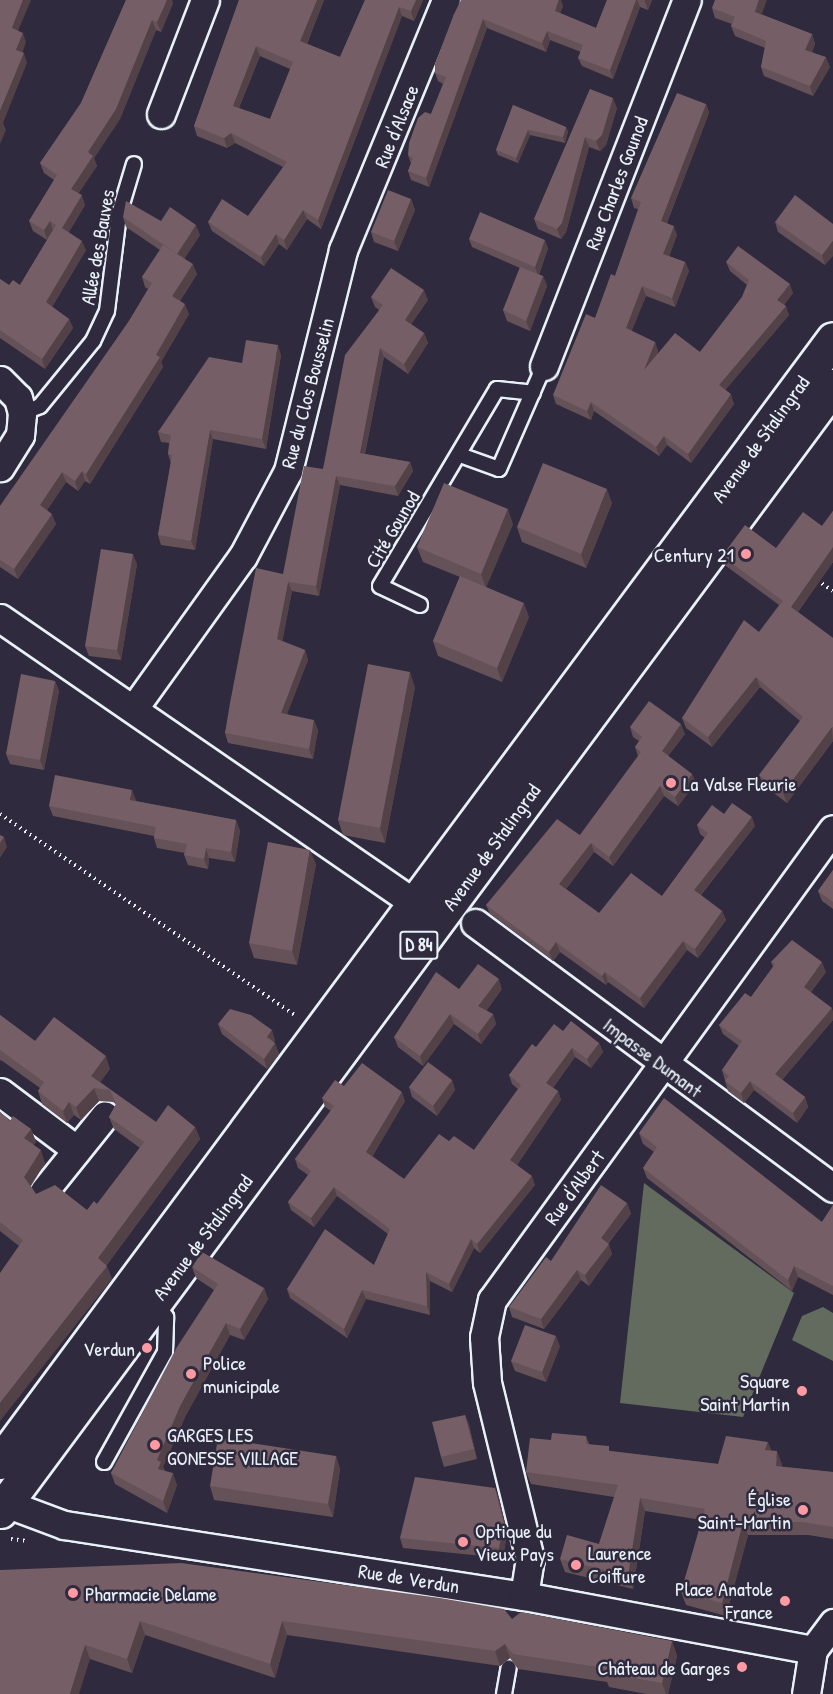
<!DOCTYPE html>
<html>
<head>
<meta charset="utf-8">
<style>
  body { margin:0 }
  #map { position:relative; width:833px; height:1694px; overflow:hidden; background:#2f2a3d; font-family:"Patrick Hand",sans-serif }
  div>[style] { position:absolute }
  .green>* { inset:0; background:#626b5e }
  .path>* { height:4px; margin-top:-2px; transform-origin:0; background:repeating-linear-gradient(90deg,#e8f1f8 0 1.5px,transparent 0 6px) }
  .roads { filter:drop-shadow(2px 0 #e8f1f8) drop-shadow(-2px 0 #e8f1f8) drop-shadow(0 2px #e8f1f8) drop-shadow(0 -2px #e8f1f8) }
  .lane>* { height:14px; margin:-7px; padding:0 7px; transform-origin:7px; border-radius:7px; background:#2f2a3d }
  .street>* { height:27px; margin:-13.5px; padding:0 13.5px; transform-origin:13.5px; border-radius:13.5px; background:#2f2a3d }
  .primary>* { height:33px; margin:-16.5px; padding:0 16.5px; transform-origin:16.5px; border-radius:16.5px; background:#2f2a3d }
  .wall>* { inset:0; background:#655158 }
  .shaded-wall>* { inset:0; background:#524247 }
  .building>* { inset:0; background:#755e66 }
  .dots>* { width:16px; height:16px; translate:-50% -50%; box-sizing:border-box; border:3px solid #2f2a3d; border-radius:50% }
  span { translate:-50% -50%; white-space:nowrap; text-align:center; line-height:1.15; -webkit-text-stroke:5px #2f2a3d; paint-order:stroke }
  .shield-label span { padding:2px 4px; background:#2f2a3d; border:2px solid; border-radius:4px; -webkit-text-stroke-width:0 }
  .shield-label { font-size:18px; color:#e8f1f8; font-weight:700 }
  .street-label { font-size:20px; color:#e8f1f8 }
  .poi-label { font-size:20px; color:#e8f1f8 }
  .right { translate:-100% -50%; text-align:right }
  .left { translate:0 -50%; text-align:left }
</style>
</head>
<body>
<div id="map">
  <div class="green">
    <i style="clip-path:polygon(644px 1183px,794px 1293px,743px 1417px,620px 1403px)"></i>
    <i style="clip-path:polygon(823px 1307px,833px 1313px,833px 1361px,792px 1340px,802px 1316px)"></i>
  </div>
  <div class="path">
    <i style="left:817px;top:580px;width:19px;rotate:35deg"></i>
    <i style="left:0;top:814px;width:357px;rotate:34.3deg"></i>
    <i style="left:11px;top:1539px;width:16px;rotate:7deg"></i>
  </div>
  <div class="roads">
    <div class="lane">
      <i style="left:22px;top:413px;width:19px;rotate:-21deg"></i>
      <i style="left:40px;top:406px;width:84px;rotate:-50.8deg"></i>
      <i style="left:93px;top:341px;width:33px;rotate:-65deg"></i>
      <i style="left:107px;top:311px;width:98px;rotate:-82.9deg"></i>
      <i style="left:119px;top:214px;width:52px;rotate:-73.3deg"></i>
      <i style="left:460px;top:455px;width:41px;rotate:19.7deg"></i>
      <i style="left:499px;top:469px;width:112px;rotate:-66.4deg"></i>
      <i style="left:420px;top:605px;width:44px;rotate:-154.6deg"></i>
      <i style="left:380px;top:586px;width:229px;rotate:-59.3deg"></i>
      <i style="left:497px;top:389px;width:36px;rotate:6deg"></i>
      <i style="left:104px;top:1462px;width:126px;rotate:-61deg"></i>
      <i style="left:165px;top:1352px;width:35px;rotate:-88deg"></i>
      <i style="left:166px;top:1317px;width:19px;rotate:-125deg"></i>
      <i style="left:504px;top:1694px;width:27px;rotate:-80deg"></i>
    </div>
    <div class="street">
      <i style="left:161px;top:114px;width:122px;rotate:-68.9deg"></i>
      <i style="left:544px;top:366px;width:393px;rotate:-68.7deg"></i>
      <i style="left:0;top:380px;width:25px;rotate:45deg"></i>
      <i style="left:18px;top:398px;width:16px;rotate:75deg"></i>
      <i style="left:22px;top:413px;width:22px;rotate:95deg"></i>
      <i style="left:20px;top:435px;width:38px;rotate:122deg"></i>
      <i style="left:0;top:618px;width:503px;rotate:34.54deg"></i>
      <i style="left:134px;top:708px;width:187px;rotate:-54.4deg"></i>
      <i style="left:243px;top:556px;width:96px;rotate:-62.1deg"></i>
      <i style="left:288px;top:471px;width:228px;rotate:-76deg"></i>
      <i style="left:343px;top:250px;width:270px;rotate:-67.6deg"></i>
      <i style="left:475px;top:923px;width:445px;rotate:36.5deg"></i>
      <i style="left:0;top:1092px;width:96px;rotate:37deg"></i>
      <i style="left:44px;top:1191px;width:97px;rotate:-51.2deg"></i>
      <i style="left:0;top:1501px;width:68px;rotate:20.6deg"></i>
      <i style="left:64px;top:1525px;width:465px;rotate:8.8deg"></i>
      <i style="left:524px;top:1596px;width:294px;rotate:10.6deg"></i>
      <i style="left:524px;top:1596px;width:37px;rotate:-81deg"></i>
      <i style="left:530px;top:1559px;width:182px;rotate:-103.7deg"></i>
      <i style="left:487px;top:1382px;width:45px;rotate:-93.8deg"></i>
      <i style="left:484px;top:1337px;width:38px;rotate:-78deg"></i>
      <i style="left:492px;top:1300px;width:581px;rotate:-54.1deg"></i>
      <i style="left:806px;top:1694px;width:45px;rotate:-81deg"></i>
      <i style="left:813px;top:1650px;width:34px;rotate:-53deg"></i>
    </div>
    <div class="primary">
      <i style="left:0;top:1462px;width:1398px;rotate:-53.43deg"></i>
      <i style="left:0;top:1511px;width:1400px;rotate:-53.48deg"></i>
    </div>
  </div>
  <div class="wall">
    <i style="clip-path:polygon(126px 0,173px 3px,161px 32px,156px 30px,120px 119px,94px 158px,97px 166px,78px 193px,85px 205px,69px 232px,86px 250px,52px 307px,69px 319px,73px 328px,45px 369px,0 338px,0 279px,9px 285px,20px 285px,47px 240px,33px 231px,29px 221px,54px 180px,44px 173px,40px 163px,81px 103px)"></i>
    <i style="clip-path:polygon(evenodd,239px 0,324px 0,307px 44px,340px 57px,365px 0,423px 0,414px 21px,402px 16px,321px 229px,307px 219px,287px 250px,279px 244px,264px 266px,212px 231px,208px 222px,248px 216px,283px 167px,235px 143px,227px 148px,197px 136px,194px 126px,239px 0,260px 56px,290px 69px,270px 119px,239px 108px,260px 56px)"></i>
    <i style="clip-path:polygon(607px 0,652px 0,648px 10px,640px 7px,613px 79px,582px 66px,578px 58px,581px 52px,550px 40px,546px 52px,487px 28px,429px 187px,411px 180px,408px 171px,411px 164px,408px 155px,431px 114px,443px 84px,438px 81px,435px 73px,454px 14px,563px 6px,560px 13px,596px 28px)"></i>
    <i style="clip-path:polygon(712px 8px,761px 14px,812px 34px,815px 44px,812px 52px,830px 67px,813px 96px,764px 76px,761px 67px,765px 48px,735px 36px,731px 26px,732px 24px,715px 18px)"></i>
    <i style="clip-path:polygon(590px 89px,617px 108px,606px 145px,600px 151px,589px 147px,566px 232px,561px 239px,538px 229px,534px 219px)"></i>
    <i style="clip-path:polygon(706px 104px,709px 113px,667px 223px,677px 235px,669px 256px,685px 262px,689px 271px,675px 307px,646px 296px,631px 331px,655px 342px,658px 351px,657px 355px,700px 352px,742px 297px,747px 285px,730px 271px,726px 262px,793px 293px,784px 305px,789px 315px,725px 390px,734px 404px,691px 463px,667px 445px,659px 456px,594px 411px,591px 420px,556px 404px,553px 395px,595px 318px,615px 276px,638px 209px,634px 208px,631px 198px)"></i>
    <i style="clip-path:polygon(513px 105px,566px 127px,568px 132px,565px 143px,530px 135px,518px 163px,498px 155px,496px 150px)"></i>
    <i style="clip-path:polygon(411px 199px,415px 210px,398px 251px,374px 242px,371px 232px)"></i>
    <i style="clip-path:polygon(123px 217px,161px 221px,200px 235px,184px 259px,197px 274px,180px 301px,189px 314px,161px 362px,163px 367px,90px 484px,85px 481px,78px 491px,66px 482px,47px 510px,56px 524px,18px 579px,0 567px,0 506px,129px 321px,148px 289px,145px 287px,142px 277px,160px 250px,126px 227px)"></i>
    <i style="clip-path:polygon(775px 222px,833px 224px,825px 265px,778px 232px)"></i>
    <i style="clip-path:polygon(469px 239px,548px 248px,539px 275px,543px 276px,547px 286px,530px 331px,507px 321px,503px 310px,520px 268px,472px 247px)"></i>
    <i style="clip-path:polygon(371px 297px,428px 300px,411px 324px,424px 333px,428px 343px,408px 374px,384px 357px,365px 454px,410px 462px,413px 471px,398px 496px,340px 485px,319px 596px,292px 591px,282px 641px,305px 650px,308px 660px,287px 714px,318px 730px,313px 759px,228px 743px,225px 733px,323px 469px,379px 310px,375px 307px)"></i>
    <i style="clip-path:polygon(281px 355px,266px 449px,213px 439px,195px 550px,161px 545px,158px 535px,171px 463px,168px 454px,169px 443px,161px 442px,158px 432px,242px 363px)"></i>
    <i style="clip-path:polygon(612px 503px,586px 568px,522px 542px,517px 527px)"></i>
    <i style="clip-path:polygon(833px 511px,833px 562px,798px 612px,833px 638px,833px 741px,787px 803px,763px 785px,759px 775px,800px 721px,760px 687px,712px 747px,686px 728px,682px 718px,759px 632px,779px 605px,726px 566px,722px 556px,776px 548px,822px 526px)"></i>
    <i style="clip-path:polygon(513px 524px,486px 587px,529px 617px,502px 682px,438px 656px,433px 641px,460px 577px,423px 562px,417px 547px)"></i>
    <i style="clip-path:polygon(137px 564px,121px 660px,89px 656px,85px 646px)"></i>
    <i style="clip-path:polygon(55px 681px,59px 691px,44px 770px,10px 764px,6px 754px)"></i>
    <i style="clip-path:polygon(415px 687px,385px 843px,343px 835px,338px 820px)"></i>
    <i style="clip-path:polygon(630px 727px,685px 734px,668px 756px,692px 774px,696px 783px,678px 806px,664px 796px,613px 866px,594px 852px,566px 889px,599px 913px,662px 896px,705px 838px,700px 834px,697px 825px,724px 814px,755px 826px,701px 895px,722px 911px,726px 920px,698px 958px,687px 950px,644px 1008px,608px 982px,606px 985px,560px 952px,553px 961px,490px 914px,486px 905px,580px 835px,638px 756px,635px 747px,639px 741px,633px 737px)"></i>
    <i style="clip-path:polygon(136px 800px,135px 801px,236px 820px,240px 831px,235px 862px,209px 858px,208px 869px,188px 865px,184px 855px,185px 853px,157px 848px,154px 838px,154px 836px,53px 816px,49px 806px)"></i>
    <i style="clip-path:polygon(316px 864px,297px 965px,254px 958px,249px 943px)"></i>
    <i style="clip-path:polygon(833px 870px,833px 909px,822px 901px,818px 891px)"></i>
    <i style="clip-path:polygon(771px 962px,826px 972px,811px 992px,833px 1020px,782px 1080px,805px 1097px,808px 1107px,797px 1123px,754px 1090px,744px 1103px,728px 1091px,722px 1070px,739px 1046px,723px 1034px,719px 1025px,751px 997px,773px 967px)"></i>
    <i style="clip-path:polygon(459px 989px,502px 989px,486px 1011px,493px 1014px,496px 1024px,481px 1044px,454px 1024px,423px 1066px,398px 1047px,394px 1037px)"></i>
    <i style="clip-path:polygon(0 1015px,35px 1041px,110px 1069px,100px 1082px,156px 1122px,195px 1127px,200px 1139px,106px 1266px,112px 1279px,19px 1246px,0 1231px,0 1112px,10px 1121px,31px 1129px,36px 1142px,33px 1145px,45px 1163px,31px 1186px,36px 1194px,87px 1210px,97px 1204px,140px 1148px,114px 1129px,109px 1117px,116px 1105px,114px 1102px,99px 1101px,81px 1120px,74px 1115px,67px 1123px,42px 1104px,38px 1091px,40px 1088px,1px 1060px,0 1061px)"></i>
    <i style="clip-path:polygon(218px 1024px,275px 1040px,274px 1042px,275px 1043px,279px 1054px,267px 1069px,222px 1034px)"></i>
    <i style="clip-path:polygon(563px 1031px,599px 1043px,603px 1052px,591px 1068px,575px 1057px,553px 1088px,558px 1091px,561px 1100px,517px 1165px,535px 1185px,480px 1253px,474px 1248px,452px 1292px,430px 1281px,430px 1315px,366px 1299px,347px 1338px,290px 1298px,287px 1289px,374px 1265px,388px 1234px,337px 1196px,314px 1227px,291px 1210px,288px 1202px,308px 1175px,298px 1168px,295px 1159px,331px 1111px,325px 1107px,322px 1098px,344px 1086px,405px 1101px,372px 1156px,404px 1179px,449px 1141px,474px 1150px,518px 1089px,512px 1084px,509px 1075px,536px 1047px)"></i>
    <i style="clip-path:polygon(452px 1080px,455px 1090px,437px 1116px,412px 1097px,409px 1087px)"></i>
    <i style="clip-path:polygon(639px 1133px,822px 1222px,833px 1205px,833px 1295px,798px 1277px,792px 1291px,647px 1178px,643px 1168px,654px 1152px,643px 1144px)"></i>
    <i style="clip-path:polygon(627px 1203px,631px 1214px,608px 1244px,612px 1254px,589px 1286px,581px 1280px,544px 1329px,512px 1317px,509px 1307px,551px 1261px)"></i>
    <i style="clip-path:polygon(192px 1267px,264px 1288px,268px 1299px,244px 1340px,230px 1335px,185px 1417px,163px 1467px,165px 1471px,177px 1485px,167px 1513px,115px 1484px,111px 1473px,214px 1290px,196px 1278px)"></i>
    <i style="clip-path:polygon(560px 1346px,546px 1382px,515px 1371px,511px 1361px)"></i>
    <i style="clip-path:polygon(465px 1415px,469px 1425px,477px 1459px,444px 1467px,441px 1457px)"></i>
    <i style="clip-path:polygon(586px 1436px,589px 1444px,611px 1451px,718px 1464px,771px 1451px,782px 1464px,782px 1467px,833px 1472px,833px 1539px,808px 1535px,748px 1535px,726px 1616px,686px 1605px,681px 1592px,702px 1520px,645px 1511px,633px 1589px,565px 1572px,560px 1559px,599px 1544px,614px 1497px,531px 1484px,526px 1472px,551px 1440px)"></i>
    <i style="clip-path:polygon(336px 1456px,340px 1469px,333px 1517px,214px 1500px,210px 1486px)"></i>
    <i style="clip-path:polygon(499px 1498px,507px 1533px,503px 1558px,403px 1548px,400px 1538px)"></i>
    <i style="clip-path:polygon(0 1570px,512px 1619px,672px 1641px,677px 1656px,668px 1694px,646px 1694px,609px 1687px,607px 1682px,518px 1669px,510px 1658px,500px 1666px,287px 1635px,275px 1678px,145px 1635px,132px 1673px,90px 1659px)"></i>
  </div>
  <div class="shaded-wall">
    <i style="clip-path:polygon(23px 0,31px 0,15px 38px,12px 28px)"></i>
    <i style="clip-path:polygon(167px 0,172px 0,173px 3px,161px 32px,157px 22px)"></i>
    <i style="clip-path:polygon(317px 0,324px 0,304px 50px,300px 41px)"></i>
    <i style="clip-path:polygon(416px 0,423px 0,414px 21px,411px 11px)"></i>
    <i style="clip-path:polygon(559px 0,561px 0,563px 6px,558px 20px,555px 11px)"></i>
    <i style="clip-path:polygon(636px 0,637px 0,640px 7px,613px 79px,610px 70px)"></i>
    <i style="clip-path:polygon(645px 0,652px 0,648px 10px,645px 2px)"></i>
    <i style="clip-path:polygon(759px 0,767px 0,759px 21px,755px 12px)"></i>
    <i style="clip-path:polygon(399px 7px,402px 16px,321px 229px,318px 220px)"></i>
    <i style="clip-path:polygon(483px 19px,487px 28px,429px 187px,426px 178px)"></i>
    <i style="clip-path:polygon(152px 20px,156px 30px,120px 119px,94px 158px,97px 166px,75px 199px,71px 189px,88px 152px)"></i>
    <i style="clip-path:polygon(547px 31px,550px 40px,546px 52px,542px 43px)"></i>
    <i style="clip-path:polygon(23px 33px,26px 42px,20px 60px,16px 50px)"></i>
    <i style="clip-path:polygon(812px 34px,815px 44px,809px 59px,805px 50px)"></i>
    <i style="clip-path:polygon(256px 46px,260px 56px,236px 115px,233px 106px)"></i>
    <i style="clip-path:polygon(24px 53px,27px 63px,3px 123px,6px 130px,0 144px,0 111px)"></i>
    <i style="clip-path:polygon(826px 57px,830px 67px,813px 96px,810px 86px)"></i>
    <i style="clip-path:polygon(613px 98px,617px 108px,606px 145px,600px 151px,596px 141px)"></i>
    <i style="clip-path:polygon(706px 104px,709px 113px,664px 230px,661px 221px)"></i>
    <i style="clip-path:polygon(566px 127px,568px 132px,565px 143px,563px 137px)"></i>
    <i style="clip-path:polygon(528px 130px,530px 135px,518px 163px,516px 158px)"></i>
    <i style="clip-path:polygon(231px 133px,235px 143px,227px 148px,224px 138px)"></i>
    <i style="clip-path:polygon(585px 137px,589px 147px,566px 232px,561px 239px,557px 229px)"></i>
    <i style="clip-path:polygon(82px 195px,85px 205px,65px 238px,62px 228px)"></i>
    <i style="clip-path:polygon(411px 199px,415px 210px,398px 251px,394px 241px)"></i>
    <i style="clip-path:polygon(303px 210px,307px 219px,287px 250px,284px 240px)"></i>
    <i style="clip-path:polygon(50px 221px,53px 231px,47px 240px,44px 230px)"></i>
    <i style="clip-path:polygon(196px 225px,200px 235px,181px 264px,177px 254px)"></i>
    <i style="clip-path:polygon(674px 226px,677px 235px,667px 263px,663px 254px)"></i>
    <i style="clip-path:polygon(276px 234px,279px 244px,264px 266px,261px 257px)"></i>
    <i style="clip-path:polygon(545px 240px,548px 248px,538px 276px,535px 267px)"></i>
    <i style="clip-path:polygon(82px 241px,86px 250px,49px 312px,46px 302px)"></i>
    <i style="clip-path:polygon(833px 241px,833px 256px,825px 265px,822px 255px)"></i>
    <i style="clip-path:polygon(685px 262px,689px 271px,675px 307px,672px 298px)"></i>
    <i style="clip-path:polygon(193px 264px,197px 274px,176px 306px,172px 296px)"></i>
    <i style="clip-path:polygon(543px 276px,547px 286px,530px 331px,526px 321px)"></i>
    <i style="clip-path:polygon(790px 284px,793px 293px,781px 309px,777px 300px)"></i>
    <i style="clip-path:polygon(642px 286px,646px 296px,629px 338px,626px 328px)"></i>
    <i style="clip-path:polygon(424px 290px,428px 300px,408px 329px,405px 320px)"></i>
    <i style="clip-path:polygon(185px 304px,189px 314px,161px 362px,163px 367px,90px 484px,86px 474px)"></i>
    <i style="clip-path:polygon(786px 306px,789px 315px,722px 394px,719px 385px)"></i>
    <i style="clip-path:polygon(69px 319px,73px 328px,45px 369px,42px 359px)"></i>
    <i style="clip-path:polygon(424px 333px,428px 343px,408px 374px,404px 364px)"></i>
    <i style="clip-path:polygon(655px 342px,658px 351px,648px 379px,644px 370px)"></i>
    <i style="clip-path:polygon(278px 345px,281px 355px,266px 449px,262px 439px)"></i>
    <i style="clip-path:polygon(380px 348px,384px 357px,363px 463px,360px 453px)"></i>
    <i style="clip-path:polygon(731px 394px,734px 404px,691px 463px,688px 454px)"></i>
    <i style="clip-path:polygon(591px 402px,594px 411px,591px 420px,587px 411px)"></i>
    <i style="clip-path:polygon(210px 430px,213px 439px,195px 550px,191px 541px)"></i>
    <i style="clip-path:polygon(664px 436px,667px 445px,659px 456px,656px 447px)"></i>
    <i style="clip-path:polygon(410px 462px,413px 471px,398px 496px,395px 486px)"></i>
    <i style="clip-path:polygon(82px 471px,85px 481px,78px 491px,75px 481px)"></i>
    <i style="clip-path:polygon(62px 472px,66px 482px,44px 515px,40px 505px)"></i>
    <i style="clip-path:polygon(336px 476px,340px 485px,319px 596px,316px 586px)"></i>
    <i style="clip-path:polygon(607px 489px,612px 503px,586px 568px,581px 554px)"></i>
    <i style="clip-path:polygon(508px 509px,513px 524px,486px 588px,481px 574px)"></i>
    <i style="clip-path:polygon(52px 514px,56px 524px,18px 579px,14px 569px)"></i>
    <i style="clip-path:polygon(833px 547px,833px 562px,794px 617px,791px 607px)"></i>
    <i style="clip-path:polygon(133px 554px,137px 564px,121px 660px,117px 650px)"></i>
    <i style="clip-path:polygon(288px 582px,292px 591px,281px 649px,277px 639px)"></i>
    <i style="clip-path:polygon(524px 603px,529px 617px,502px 682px,497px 668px)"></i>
    <i style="clip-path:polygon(305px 650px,308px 660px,284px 722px,281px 713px)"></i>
    <i style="clip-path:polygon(410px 672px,415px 687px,385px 843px,380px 828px)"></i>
    <i style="clip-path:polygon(756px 677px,760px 687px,712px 747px,708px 737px)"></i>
    <i style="clip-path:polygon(55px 681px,59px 691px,44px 770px,40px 760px)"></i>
    <i style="clip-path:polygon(314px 720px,318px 730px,313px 759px,309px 749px)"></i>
    <i style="clip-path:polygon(681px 724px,685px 734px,665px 760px,662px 751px)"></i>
    <i style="clip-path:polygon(832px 727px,833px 741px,787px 803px,783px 793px)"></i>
    <i style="clip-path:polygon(692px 774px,696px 783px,678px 806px,675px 797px)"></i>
    <i style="clip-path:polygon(660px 786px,664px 796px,613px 866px,609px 857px)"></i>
    <i style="clip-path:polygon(132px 790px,136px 800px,134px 810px,130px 800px)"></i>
    <i style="clip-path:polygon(752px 817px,755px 826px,697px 899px,694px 890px)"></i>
    <i style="clip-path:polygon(236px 820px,240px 831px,235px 862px,231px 852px)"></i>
    <i style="clip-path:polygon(4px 837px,7px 847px,0 858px,0 843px)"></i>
    <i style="clip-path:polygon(591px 843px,594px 852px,563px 893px,559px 884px)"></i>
    <i style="clip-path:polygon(206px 848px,209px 858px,208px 869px,204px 859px)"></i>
    <i style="clip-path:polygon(310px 850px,316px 864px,297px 965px,292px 951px)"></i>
    <i style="clip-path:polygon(722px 911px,726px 920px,698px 958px,695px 949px)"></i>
    <i style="clip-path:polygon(683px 941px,687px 950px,644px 1008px,640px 998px)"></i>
    <i style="clip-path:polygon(556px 942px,560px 952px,553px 961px,549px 952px)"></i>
    <i style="clip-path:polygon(822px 962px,826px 972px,807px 996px,804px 987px)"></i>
    <i style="clip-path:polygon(605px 972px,608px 982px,606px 985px,602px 976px)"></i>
    <i style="clip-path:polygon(499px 979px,502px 989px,482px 1017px,478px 1006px)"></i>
    <i style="clip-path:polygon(832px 1008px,833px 1012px,833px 1020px,778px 1084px,775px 1074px)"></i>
    <i style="clip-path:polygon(450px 1014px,454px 1024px,423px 1066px,420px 1056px)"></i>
    <i style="clip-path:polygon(493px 1014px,496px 1024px,481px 1044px,478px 1034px)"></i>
    <i style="clip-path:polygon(272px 1030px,275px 1040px,271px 1047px,267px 1037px)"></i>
    <i style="clip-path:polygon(275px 1043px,279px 1054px,267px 1069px,264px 1059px)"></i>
    <i style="clip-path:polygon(599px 1043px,603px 1052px,591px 1068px,587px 1059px)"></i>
    <i style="clip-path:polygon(572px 1048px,575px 1057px,550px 1092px,546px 1083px)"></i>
    <i style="clip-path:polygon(106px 1056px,110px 1069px,96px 1088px,91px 1076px)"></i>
    <i style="clip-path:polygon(452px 1080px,455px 1090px,437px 1116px,433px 1106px)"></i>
    <i style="clip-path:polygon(750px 1081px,754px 1090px,744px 1103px,741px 1093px)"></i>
    <i style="clip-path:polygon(94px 1088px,99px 1101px,81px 1120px,76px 1107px)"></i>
    <i style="clip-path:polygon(558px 1091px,561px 1100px,514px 1169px,510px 1160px)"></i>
    <i style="clip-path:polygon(402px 1092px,405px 1101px,370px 1161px,366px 1152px)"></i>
    <i style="clip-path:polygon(805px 1097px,808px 1107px,797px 1123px,793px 1113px)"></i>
    <i style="clip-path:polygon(69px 1102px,74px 1115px,67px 1123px,63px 1111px)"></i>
    <i style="clip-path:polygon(195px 1127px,200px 1139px,102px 1271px,98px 1258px)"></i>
    <i style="clip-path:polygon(31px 1129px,36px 1142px,29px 1151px,24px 1138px)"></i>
    <i style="clip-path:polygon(41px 1150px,45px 1163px,28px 1189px,24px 1177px)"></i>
    <i style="clip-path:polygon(532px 1176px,535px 1185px,480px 1253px,477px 1244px)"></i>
    <i style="clip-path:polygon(334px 1187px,337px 1196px,314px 1227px,311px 1218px)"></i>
    <i style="clip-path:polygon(627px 1203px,631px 1214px,604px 1248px,601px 1238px)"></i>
    <i style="clip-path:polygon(471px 1239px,474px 1248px,452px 1292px,449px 1284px)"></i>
    <i style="clip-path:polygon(609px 1244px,612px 1254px,589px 1286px,585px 1275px)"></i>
    <i style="clip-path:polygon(107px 1266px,112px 1279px,0 1421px,0 1403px)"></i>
    <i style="clip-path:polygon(794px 1266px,798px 1277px,792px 1291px,788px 1280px)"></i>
    <i style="clip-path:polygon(577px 1270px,581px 1280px,544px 1329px,541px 1319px)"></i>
    <i style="clip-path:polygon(426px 1272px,430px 1281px,430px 1315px,427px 1306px)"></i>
    <i style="clip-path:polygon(264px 1288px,268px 1299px,244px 1340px,240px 1329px)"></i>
    <i style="clip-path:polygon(362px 1290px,366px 1299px,347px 1338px,344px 1329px)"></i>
    <i style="clip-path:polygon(226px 1323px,230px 1335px,185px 1417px,163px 1467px,165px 1473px,158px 1469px,157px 1460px,180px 1406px)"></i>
    <i style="clip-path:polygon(556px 1336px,560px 1346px,546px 1382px,542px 1372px)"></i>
    <i style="clip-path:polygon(465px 1415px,469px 1425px,477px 1459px,474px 1449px)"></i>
    <i style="clip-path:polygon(768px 1442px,773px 1454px,765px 1450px)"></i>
    <i style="clip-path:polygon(777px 1451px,782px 1464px,781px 1479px,776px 1466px)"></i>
    <i style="clip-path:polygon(336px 1456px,340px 1469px,333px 1517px,328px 1504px)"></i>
    <i style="clip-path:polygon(173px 1473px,177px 1485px,167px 1513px,163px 1501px)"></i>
    <i style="clip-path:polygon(495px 1488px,499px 1498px,507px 1533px,503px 1558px,499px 1548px)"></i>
    <i style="clip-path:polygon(640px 1498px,645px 1511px,633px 1589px,628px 1576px)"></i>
    <i style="clip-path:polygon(743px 1522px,748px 1535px,726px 1616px,722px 1603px)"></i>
    <i style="clip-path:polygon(140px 1621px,145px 1635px,132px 1673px,127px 1659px)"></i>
    <i style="clip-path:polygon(282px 1621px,287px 1635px,275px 1678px,270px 1664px)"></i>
    <i style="clip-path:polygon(672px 1641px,677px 1656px,668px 1694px,666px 1694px,662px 1683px)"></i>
    <i style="clip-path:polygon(505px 1644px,510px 1658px,500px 1666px,495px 1651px)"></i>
    <i style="clip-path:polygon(85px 1645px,90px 1659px,79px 1694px,70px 1694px)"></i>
  </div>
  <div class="building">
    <i style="clip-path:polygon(0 0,23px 0,12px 28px,23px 33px,16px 50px,24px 53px,0 111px)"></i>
    <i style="clip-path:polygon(126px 0,167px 0,157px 22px,152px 20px,116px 109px,88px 152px,93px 156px,71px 189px,82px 195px,62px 228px,82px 241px,46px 302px,69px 319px,42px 359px,0 330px,0 279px,9px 285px,13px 280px,20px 285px,56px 225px,50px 221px,44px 230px,29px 221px,57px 175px,40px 163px,81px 103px)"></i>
    <i style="clip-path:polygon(evenodd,239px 0,317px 0,300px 41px,340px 57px,365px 0,416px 0,411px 11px,399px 7px,318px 220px,303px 210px,284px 240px,276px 234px,261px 257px,208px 222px,222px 199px,248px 216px,287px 162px,231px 133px,224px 138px,194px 126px,239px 0,256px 46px,293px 62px,270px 119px,233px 106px,256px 46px)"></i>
    <i style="clip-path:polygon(461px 0,559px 0,555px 11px,596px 28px,607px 0,636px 0,610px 70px,578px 58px,583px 45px,547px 31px,542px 43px,483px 19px,426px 178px,408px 171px,413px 158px,408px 155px,409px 143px,418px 118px,425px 112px,431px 114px,446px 77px,435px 73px,435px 64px,454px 14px)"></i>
    <i style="clip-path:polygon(715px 0,759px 0,755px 12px,812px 34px,805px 50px,826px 57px,810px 86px,761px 67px,766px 41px,731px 26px,735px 17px,712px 8px)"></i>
    <i style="clip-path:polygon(590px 89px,613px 98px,602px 135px,596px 141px,585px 137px,562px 223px,557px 229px,534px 219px)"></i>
    <i style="clip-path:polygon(677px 93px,706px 104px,661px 221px,674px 226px,663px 254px,685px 262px,672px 298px,642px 286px,626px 328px,655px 342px,644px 370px,675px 333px,700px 352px,742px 297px,749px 280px,726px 262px,738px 246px,790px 284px,777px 300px,786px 306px,719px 385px,731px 394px,688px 454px,664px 436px,656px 447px,591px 402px,587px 411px,553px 395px,586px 314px,595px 318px,611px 274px,615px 276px,641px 202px,631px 198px)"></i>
    <i style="clip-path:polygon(513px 105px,566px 127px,563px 137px,528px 130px,516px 158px,496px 150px)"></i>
    <i style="clip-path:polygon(388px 190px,411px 199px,394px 241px,371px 232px)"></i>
    <i style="clip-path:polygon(795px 195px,833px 224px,833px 241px,822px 255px,775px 222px)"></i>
    <i style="clip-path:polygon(126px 201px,161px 221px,170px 207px,196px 225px,177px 254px,123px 217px)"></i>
    <i style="clip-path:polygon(480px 212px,545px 240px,535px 267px,469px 239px)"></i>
    <i style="clip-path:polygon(163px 245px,193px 264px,172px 296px,185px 304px,156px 355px,160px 357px,86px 474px,82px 471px,75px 481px,62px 472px,40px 505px,52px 514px,14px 569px,0 560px,0 506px,129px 321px,152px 283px,142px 277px)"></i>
    <i style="clip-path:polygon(520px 267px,543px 276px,526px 321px,503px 310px)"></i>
    <i style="clip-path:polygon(391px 268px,424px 290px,405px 320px,424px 333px,404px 364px,380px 348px,360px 453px,410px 462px,395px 486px,336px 476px,316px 586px,288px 582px,277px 639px,305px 650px,281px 713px,314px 720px,309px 749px,225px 733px,230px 703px,256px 568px,283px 574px,304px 466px,323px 469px,345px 355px,383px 305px,371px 297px)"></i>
    <i style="clip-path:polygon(246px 340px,278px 345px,262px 439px,210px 430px,191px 541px,158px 535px,172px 455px,168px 454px,171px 435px,158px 432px,209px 357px,242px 363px)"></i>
    <i style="clip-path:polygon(543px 463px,607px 489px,581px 554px,517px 527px)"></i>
    <i style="clip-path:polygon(444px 483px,508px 509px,481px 574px,417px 547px)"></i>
    <i style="clip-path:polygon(833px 511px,833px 547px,791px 607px,833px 638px,833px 727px,832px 727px,783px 793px,759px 775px,803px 717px,756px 677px,708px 737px,682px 718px,744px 620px,759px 632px,783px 601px,722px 556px,745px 525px,776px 548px,803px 512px,822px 526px)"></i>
    <i style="clip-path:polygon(101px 549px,133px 554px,117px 650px,85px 646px)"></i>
    <i style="clip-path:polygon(460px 576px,524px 603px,497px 668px,433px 641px)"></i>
    <i style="clip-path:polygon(368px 664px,410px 672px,380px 828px,338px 820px)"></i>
    <i style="clip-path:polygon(21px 674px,55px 681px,40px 760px,6px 754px)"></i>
    <i style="clip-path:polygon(649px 701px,681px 724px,662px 751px,692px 774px,675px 797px,660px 786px,609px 857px,591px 843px,559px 884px,599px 913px,631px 873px,662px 896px,708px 833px,697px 825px,712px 805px,724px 814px,732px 803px,752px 817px,694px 890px,722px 911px,695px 949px,683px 941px,640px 998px,605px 972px,602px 976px,556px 942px,549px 952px,486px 905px,557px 819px,584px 838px,580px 835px,641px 752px,635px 747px,642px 737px,630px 727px)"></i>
    <i style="clip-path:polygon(55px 775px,132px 790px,130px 800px,236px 820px,231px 852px,206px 848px,204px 859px,184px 855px,187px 844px,154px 838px,156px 827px,49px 806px)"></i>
    <i style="clip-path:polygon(0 835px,4px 837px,0 843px)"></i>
    <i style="clip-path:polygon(268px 842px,310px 850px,292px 951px,249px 943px)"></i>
    <i style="clip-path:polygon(833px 870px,833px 902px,818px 891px)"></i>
    <i style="clip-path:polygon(792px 940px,822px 962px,804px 987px,832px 1008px,775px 1074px,805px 1097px,793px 1113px,750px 1081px,741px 1093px,725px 1081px,729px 1076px,722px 1070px,742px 1041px,719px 1025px,745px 993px,751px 997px,775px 964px,771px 962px)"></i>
    <i style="clip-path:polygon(478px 964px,499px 979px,478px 1006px,493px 1014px,478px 1034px,450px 1014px,420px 1056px,394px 1037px,436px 972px,459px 989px)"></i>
    <i style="clip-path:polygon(230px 1009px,251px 1015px,272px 1030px,267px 1037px,275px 1043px,264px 1059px,218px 1024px)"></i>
    <i style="clip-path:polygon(0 1015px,35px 1041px,54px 1017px,106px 1056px,91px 1076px,156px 1122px,168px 1105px,195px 1127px,98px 1258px,107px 1266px,0 1403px,0 1273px,23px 1240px,0 1222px,0 1112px,10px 1121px,13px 1116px,31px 1129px,24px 1138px,41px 1150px,24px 1177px,36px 1194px,55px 1185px,87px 1210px,94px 1201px,97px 1204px,144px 1142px,109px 1117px,116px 1104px,110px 1090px,94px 1088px,76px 1107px,69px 1102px,63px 1111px,38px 1091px,44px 1082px,0 1050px)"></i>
    <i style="clip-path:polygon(571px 1021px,599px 1043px,587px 1059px,572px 1048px,546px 1083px,558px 1091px,510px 1160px,532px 1176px,477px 1244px,471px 1239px,449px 1284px,426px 1272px,427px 1306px,362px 1290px,344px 1329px,287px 1289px,325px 1229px,374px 1265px,390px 1229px,334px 1187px,311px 1218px,288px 1202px,311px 1171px,295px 1159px,334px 1106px,322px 1098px,335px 1080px,344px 1086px,362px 1063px,402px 1092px,366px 1152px,404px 1179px,439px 1134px,449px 1141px,454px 1136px,474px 1150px,521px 1085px,509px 1075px,532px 1044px,536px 1047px,554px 1024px,563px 1031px)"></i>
    <i style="clip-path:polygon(428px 1062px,452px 1080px,433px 1106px,409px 1087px)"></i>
    <i style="clip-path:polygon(664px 1098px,822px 1222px,833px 1205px,833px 1286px,794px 1266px,788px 1280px,643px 1168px,657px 1147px,639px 1133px)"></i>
    <i style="clip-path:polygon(601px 1185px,627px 1203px,601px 1238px,609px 1244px,585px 1275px,577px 1270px,541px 1319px,509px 1307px,546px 1257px,551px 1261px)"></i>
    <i style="clip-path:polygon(202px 1252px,264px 1288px,240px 1329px,226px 1323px,180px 1406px,157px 1460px,161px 1462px,158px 1469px,173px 1473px,163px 1501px,111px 1473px,177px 1347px,218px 1284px,192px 1267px)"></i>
    <i style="clip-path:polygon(525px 1325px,556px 1336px,542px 1372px,511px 1361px)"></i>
    <i style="clip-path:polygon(465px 1415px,474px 1449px,441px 1457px,432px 1422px)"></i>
    <i style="clip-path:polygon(552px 1433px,586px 1436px,586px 1444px,609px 1446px,609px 1451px,718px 1464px,726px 1436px,768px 1442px,765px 1450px,777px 1451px,776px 1466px,833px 1472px,833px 1527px,803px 1522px,743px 1522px,722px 1603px,681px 1592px,705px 1509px,640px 1498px,628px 1576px,560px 1559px,567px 1535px,599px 1544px,618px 1485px,526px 1472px,530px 1438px,551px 1440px)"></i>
    <i style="clip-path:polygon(218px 1438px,336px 1456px,328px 1504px,210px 1486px)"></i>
    <i style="clip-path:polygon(415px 1477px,495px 1488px,504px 1523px,499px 1548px,400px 1538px)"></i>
    <i style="clip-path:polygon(181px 1563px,440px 1598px,504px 1609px,512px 1619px,521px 1612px,672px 1641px,662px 1683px,604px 1673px,604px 1668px,513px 1654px,505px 1644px,495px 1651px,282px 1621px,270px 1664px,140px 1621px,127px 1659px,85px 1645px,70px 1694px,0 1694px,0 1570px)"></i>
  </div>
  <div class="dots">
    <i style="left:746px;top:554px;background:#ff9aa2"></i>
    <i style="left:671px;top:783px;background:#ff9aa2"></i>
    <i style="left:147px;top:1348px;background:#ff9aa2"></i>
    <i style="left:191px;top:1374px;background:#ff9aa2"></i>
    <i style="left:802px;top:1391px;background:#ff9aa2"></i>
    <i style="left:155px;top:1445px;background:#ff9aa2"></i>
    <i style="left:803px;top:1510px;background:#ff9aa2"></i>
    <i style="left:463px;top:1542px;background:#ff9aa2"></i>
    <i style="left:576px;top:1565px;background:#ff9aa2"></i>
    <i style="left:73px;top:1593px;background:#ff9aa2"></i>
    <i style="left:785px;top:1601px;background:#ff9aa2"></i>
    <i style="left:742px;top:1667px;background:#ff9aa2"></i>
  </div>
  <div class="shield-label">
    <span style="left:419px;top:945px">D 84</span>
  </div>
  <div class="street-label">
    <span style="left:396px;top:126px;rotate:-68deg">Rue d'Alsace</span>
    <span style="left:616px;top:183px;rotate:-69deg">Rue Charles Gounod</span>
    <span style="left:97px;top:247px;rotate:-80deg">Allée des Bauves</span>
    <span style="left:307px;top:393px;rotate:-75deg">Rue du Clos Bousselin</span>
    <span style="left:760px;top:439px;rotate:-54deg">Avenue de Stalingrad</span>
    <span style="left:392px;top:529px;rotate:-59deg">Cité Gounod</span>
    <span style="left:491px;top:847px;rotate:-54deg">Avenue de Stalingrad</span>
    <span style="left:653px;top:1057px;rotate:37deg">Impasse Dumant</span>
    <span style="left:574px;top:1187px;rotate:-54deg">Rue d'Albert</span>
    <span style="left:202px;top:1237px;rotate:-53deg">Avenue de Stalingrad</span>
    <span style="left:409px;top:1578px;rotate:9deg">Rue de Verdun</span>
  </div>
  <div class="poi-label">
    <span class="right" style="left:734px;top:554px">Century 21</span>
    <span class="left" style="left:683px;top:783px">La Valse Fleurie</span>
    <span class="right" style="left:135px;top:1348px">Verdun</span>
    <span class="left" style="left:203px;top:1374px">Police<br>municipale</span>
    <span class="right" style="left:790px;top:1392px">Square<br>Saint Martin</span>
    <span class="left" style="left:167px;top:1446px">GARGES LES<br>GONESSE VILLAGE</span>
    <span class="right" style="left:791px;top:1510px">Église<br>Saint-Martin</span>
    <span class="left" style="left:475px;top:1542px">Optique du<br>Vieux Pays</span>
    <span class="left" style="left:588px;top:1564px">Laurence<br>Coiffure</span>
    <span class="right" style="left:773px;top:1600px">Place Anatole<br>France</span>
    <span class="left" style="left:85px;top:1593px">Pharmacie Delame</span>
    <span class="right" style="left:730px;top:1667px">Château de Garges</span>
  </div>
</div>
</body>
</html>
